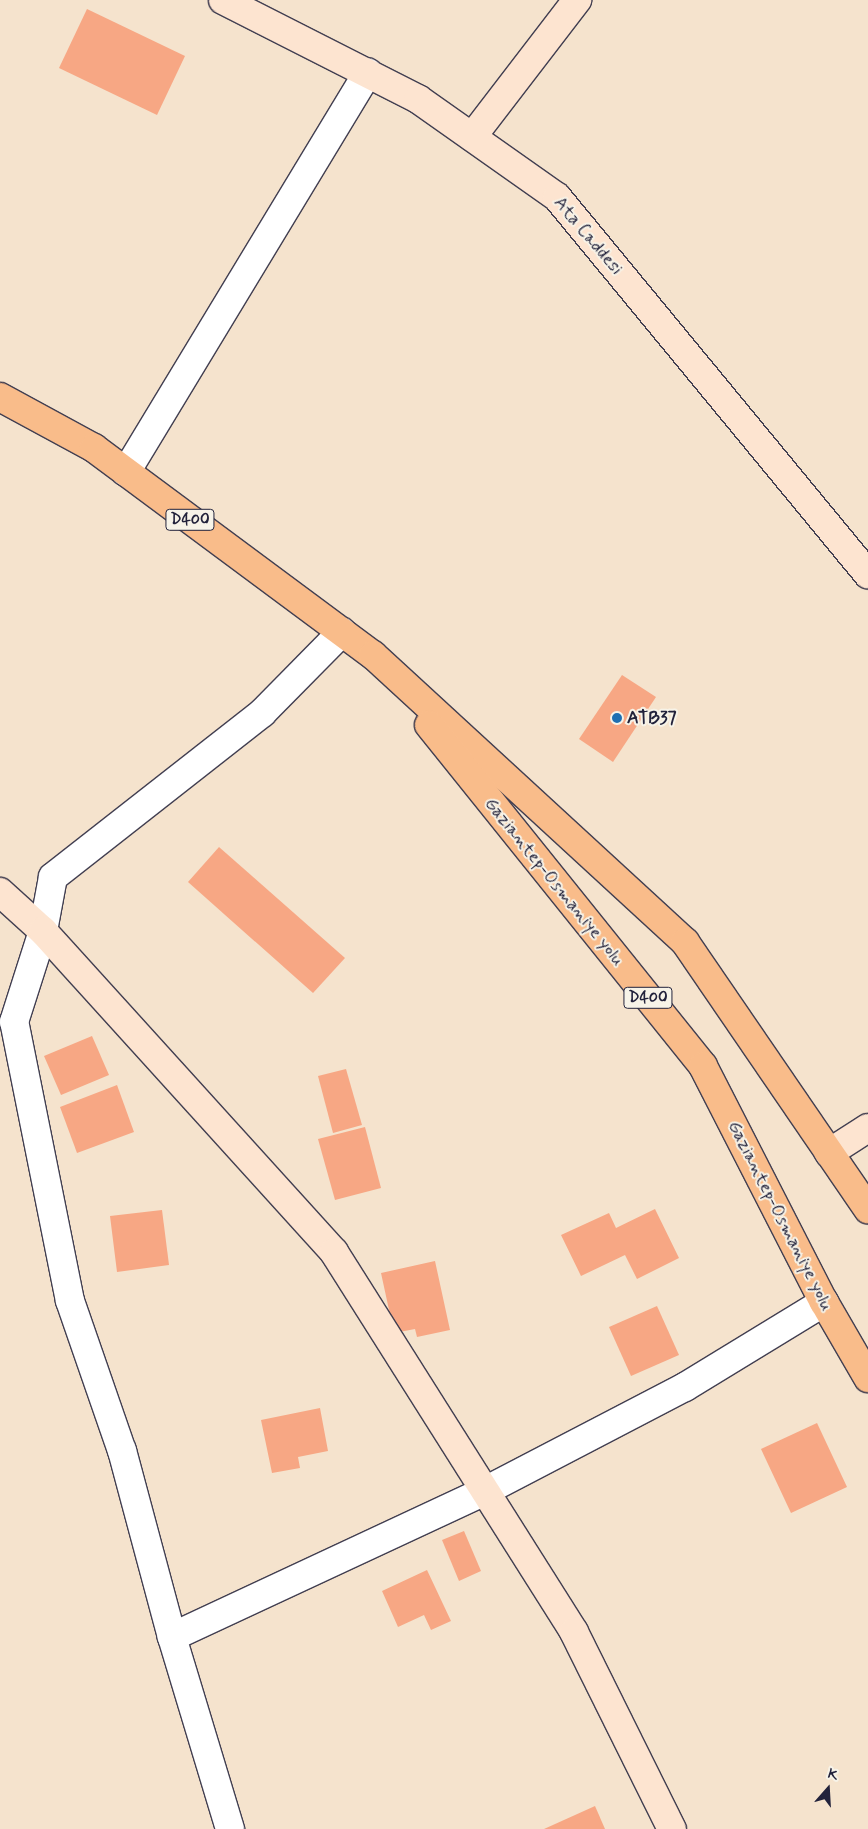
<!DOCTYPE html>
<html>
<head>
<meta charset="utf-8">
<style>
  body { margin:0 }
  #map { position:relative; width:868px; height:1829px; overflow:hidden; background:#f5e3cd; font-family:Mynerve,sans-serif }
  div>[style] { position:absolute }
  .building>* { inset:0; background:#f7a784 }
  .roads { filter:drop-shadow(1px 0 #423f51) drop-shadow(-1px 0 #423f51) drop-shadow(0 1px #423f51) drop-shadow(0 -1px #423f51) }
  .street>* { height:28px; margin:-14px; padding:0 14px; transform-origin:14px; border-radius:14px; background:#fff }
  .secondary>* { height:28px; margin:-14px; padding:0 14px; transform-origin:14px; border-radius:14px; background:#fde4d0 }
  .highway>* { height:28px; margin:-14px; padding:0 14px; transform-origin:14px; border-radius:14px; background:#f9bc8a }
  .dots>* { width:14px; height:14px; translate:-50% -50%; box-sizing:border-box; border:2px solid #f7f3e8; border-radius:50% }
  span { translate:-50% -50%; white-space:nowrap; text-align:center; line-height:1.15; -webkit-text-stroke:4px #f7f3e8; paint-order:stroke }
  .shield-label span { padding:1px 4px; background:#f7f3e8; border:1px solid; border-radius:4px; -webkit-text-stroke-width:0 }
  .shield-label { font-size:16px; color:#22223b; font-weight:700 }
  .street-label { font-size:18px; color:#22223b }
  .poi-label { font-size:18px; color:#22223b; font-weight:700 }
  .left { translate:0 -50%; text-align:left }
  .north { position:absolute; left:803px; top:1764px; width:50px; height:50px; -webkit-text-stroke:4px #f7f3e8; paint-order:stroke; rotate:19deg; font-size:14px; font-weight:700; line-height:20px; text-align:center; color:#22223b }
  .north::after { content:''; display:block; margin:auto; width:18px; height:22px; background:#22223b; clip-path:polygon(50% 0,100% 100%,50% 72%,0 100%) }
</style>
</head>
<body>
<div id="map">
  <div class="building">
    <i style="clip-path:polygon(87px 9px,185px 56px,157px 115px,59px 68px)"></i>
    <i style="clip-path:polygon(622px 675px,656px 697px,613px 762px,579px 739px)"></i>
    <i style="clip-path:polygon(219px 847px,345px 958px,313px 993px,188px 882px)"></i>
    <i style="clip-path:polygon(92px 1036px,109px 1075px,61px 1095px,44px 1056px)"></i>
    <i style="clip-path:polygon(346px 1069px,362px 1125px,333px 1133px,318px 1076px)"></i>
    <i style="clip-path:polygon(117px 1085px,134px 1132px,77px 1153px,60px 1107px)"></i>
    <i style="clip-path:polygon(365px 1127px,381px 1188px,335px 1200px,318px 1139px)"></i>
    <i style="clip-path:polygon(655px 1209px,679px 1258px,637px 1279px,625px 1255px,581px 1276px,561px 1235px,609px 1213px,616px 1228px)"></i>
    <i style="clip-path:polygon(162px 1210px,169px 1265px,117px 1272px,110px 1216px)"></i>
    <i style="clip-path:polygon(435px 1261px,450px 1330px,417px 1337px,415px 1329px,394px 1333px,381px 1273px)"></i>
    <i style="clip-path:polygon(657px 1306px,679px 1355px,631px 1376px,609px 1327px)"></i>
    <i style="clip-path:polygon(320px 1408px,328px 1451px,298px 1457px,300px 1468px,272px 1473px,261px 1420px)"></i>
    <i style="clip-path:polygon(817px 1423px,847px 1487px,791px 1513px,761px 1449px)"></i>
    <i style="clip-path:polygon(464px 1531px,481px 1571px,459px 1581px,442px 1540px)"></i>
    <i style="clip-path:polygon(427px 1570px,451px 1621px,431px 1630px,424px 1615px,398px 1627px,382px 1591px)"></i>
    <i style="clip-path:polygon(595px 1806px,605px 1829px,544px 1829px)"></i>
  </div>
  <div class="roads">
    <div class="street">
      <i style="left:126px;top:472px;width:467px;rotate:-58.8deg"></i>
      <i style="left:172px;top:1637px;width:345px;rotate:-25deg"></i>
      <i style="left:485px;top:1491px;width:225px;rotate:-27.5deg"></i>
      <i style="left:685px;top:1387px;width:163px;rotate:-31.4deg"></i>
      <i style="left:230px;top:1829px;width:201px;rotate:-106.8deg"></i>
      <i style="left:172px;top:1637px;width:193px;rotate:-105deg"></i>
      <i style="left:122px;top:1451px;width:159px;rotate:-109.1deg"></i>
      <i style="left:70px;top:1301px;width:285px;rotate:-101.3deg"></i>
      <i style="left:14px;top:1022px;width:96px;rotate:-72.3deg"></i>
      <i style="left:43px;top:931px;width:55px;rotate:-79.5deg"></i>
      <i style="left:53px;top:877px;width:266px;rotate:-38.1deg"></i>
      <i style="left:262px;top:713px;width:114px;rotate:-45.4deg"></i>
    </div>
    <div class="secondary">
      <i style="left:223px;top:0;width:219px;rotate:26.9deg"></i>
      <i style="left:418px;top:99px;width:170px;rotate:35.2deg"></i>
      <i style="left:557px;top:197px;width:489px;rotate:50.5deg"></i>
      <i style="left:472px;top:137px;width:173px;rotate:-52.5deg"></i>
      <i style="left:0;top:892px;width:58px;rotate:42.2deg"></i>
      <i style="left:43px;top:931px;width:433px;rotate:47.8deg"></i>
      <i style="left:334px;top:1252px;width:449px;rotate:57.7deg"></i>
      <i style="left:574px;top:1632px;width:220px;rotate:63.6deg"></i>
      <i style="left:829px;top:1153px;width:46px;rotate:-32.7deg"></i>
    </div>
    <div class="highway">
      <i style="left:0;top:397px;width:107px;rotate:28.5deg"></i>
      <i style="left:94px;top:448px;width:347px;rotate:36.6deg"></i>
      <i style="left:373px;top:655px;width:424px;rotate:42.6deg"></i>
      <i style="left:685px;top:942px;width:324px;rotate:55.6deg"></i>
      <i style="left:429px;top:725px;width:437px;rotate:51.2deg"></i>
      <i style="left:703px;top:1066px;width:265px;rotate:62.9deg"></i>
      <i style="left:824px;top:1302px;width:88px;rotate:59.9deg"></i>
    </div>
  </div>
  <div class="dots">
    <i style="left:617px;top:718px;background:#1f6fb2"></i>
  </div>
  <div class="shield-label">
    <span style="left:190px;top:520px">D400</span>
    <span style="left:648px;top:998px">D400</span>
  </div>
  <div class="street-label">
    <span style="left:588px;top:236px;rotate:50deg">Ata Caddesi</span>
    <span style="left:554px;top:882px;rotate:51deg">Gaziantep-Osmaniye yolu</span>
    <span style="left:780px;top:1216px;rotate:63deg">Gaziantep-Osmaniye yolu</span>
  </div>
  <div class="poi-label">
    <span class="left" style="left:627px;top:718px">ATB37</span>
  </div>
  <div class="north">K</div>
</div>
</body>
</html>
